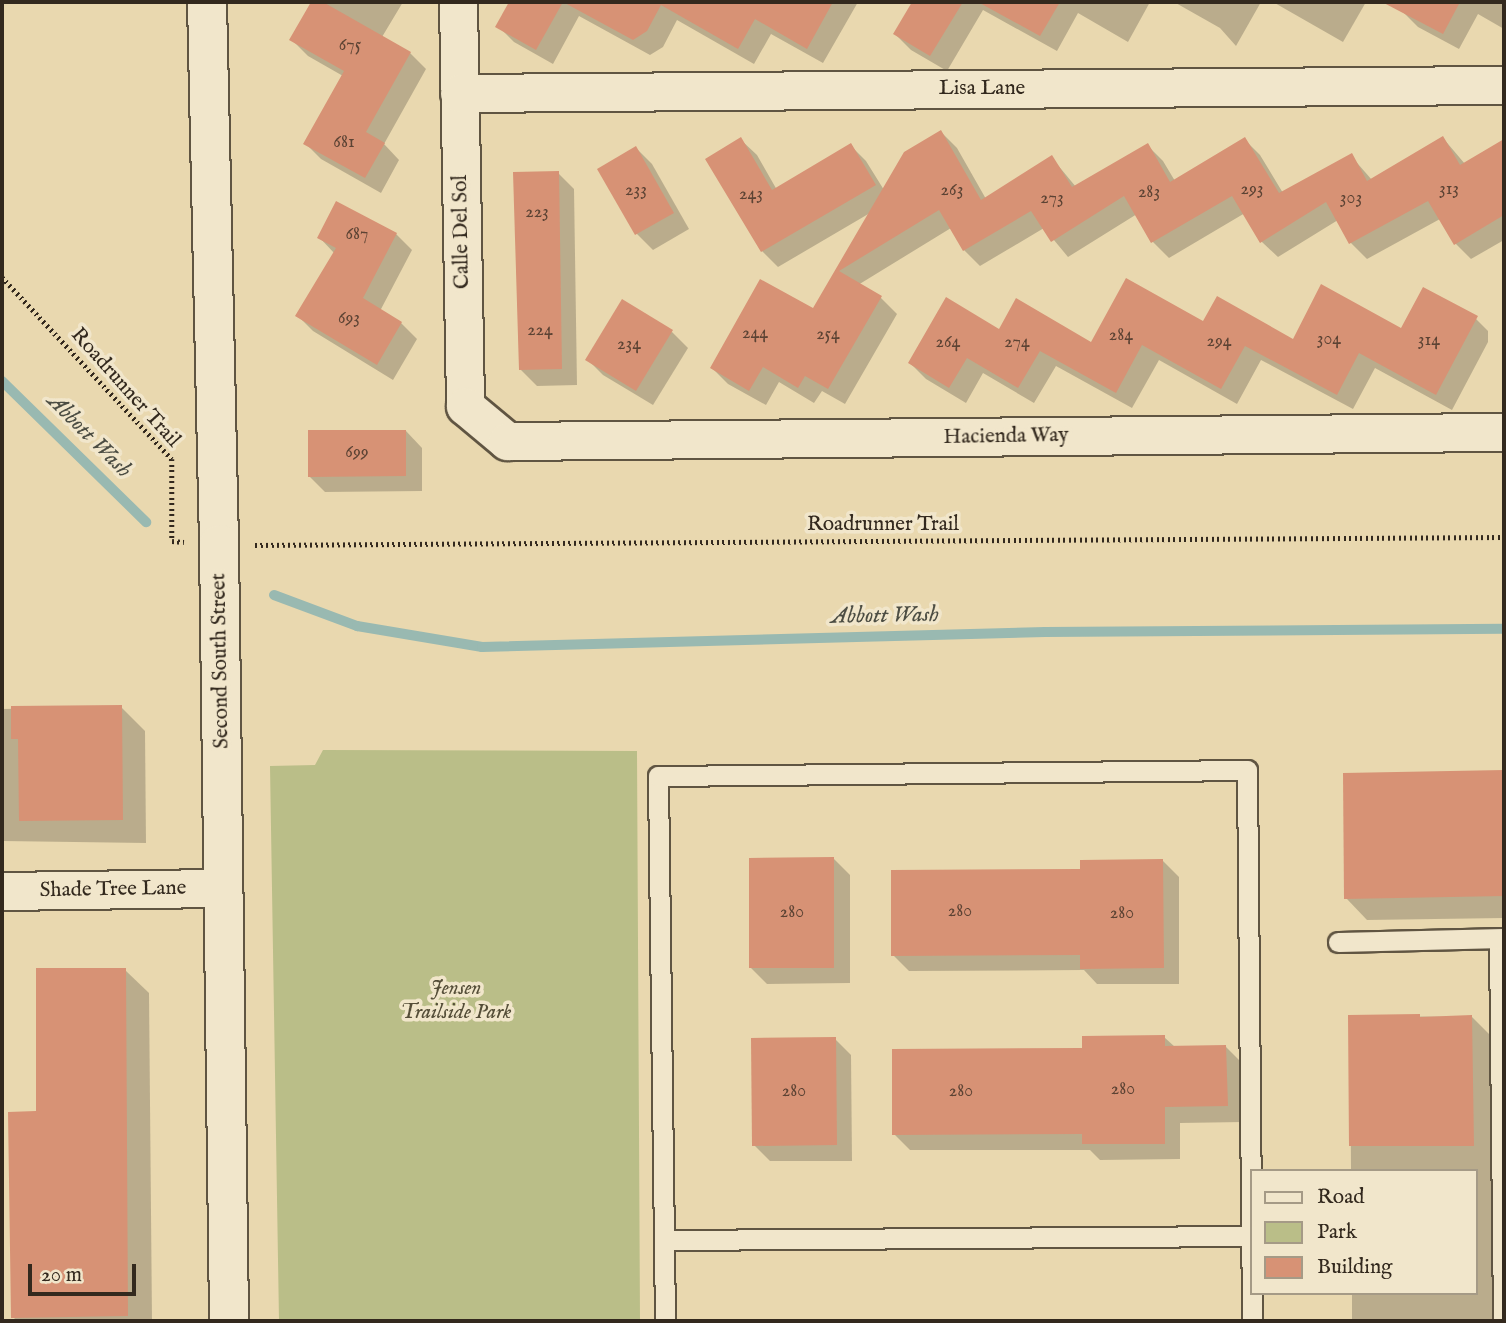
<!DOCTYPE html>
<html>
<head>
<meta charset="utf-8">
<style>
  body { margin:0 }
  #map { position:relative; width:1506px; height:1323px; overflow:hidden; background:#e9d8af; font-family:"IM FELL English",serif }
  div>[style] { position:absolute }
  .green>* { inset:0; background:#babe88 }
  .shadow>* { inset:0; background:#0003 }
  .stream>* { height:10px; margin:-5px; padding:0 5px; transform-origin:5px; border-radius:5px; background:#99b9b1 }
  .building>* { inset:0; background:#d79275 }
  .path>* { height:4.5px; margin-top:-2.25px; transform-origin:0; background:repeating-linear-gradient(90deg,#33291e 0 2px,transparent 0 5.5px) }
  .roads { filter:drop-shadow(2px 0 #605542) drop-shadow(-2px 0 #605542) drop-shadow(0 2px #605542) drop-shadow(0 -2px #605542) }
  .service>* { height:19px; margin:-9.5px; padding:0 9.5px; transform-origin:9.5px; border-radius:9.5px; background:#f1e6cb }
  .minor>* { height:37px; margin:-18.5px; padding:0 18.5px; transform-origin:18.5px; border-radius:18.5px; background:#f1e6cb }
  .tertiary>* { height:38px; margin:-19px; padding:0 19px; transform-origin:19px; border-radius:19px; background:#f1e6cb }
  span { translate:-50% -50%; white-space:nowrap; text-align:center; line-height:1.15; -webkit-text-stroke:7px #f1e6cb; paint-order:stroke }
  .number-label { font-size:18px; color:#5c4334 }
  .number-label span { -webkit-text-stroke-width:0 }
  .street-label { font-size:21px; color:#33291e }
  .park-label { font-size:21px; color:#554e38; font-style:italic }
  .water-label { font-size:23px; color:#4c4d43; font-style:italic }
  .frame { position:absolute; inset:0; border:4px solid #33291e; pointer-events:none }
  .legend { position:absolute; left:1250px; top:1169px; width:228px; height:126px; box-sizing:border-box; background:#f1e6cb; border:2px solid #a59a86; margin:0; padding:9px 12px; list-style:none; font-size:21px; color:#33291e }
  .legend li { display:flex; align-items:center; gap:14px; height:35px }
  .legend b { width:35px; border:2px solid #a59a86 }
  .scale { position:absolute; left:28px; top:1264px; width:108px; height:32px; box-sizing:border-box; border:4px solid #33291e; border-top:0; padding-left:9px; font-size:21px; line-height:24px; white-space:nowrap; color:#33291e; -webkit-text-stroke:5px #f1e6cb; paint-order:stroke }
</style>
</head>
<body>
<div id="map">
  <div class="green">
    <i style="clip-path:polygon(323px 750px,637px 751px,640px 1321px,279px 1321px,270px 766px,315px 765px)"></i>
  </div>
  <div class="shadow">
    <i style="clip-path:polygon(313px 2px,403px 2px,382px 37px,410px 53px,426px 69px,384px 144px,399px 160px,381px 193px,321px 159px,305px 143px,343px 76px,308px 56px,292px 40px)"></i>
    <i style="clip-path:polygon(511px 2px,806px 2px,819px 9px,815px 2px,858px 2px,823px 63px,771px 34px,754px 64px,677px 20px,663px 47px,650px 55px,579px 16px,553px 64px,514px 42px,498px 26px)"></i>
    <i style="clip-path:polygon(914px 2px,1150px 2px,1128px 42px,1078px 13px,1057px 51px,983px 10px,947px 71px,911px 50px,895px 34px)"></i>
    <i style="clip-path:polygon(1174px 2px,1261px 2px,1236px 46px,1220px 28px)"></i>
    <i style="clip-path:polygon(1273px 2px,1366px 2px,1343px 42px)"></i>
    <i style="clip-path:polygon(1408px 2px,1504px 2px,1504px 29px,1478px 14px,1459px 49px,1418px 27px,1402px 11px)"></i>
    <i style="clip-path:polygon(941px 132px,957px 148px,986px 199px,1052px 158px,1076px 187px,1147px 145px,1163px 161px,1175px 181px,1244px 139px,1260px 155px,1283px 193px,1351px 156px,1372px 180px,1443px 138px,1465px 164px,1504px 141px,1504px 240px,1471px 259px,1455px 243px,1440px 219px,1367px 259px,1351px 243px,1338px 220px,1278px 257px,1262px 242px,1245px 213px,1169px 258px,1153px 242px,1137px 214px,1068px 257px,1044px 228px,980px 266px,964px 250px,951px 228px,858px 285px,881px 298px,897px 314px,845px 404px,822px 391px,814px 403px,779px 382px,766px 405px,728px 384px,712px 368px,814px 310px,870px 213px,778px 267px,762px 251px,708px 159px,741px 140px,757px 155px,777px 190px,850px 145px,866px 161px,884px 190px)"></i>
    <i style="clip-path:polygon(636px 148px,652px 164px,689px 229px,653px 250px,637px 234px,599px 169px)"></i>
    <i style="clip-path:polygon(558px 173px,574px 189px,577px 385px,537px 386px,521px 370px)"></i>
    <i style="clip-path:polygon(396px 234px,412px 250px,380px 311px,401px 323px,417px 339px,393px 380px,313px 331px,297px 315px,335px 254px,319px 237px)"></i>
    <i style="clip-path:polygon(1472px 315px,1488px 331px,1488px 342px,1452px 410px,1375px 368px,1353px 409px,1261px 360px,1237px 404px,1159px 360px,1132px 408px,1056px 366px,1034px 403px,983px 373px,966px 403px,926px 379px,910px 363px,999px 331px,1092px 344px,1204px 323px,1293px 341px,1402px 330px)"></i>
    <i style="clip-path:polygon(672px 332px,688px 348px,653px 405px,603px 375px,587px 359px)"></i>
    <i style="clip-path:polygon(406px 431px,422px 448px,422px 491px,325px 492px,309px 476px)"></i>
    <i style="clip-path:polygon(121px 707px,145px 731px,146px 843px,2px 841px,2px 709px)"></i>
    <i style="clip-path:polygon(1504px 771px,1504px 918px,1367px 920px,1346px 898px,1345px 775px)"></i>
    <i style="clip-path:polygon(834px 859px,850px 875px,850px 983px,767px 984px,751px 968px)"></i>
    <i style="clip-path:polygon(1163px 861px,1179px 877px,1179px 984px,1097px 984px,1084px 970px,909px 971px,893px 955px,1081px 871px)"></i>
    <i style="clip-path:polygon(125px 970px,149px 993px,152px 1321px,17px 1321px,13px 1317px,38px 1113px)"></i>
    <i style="clip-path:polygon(1350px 1016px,1472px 1017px,1494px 1039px,1496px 1321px,1352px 1321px,1352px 1293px,1476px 1293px,1476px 1171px,1351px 1171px)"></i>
    <i style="clip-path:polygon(1164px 1037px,1175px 1047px,1226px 1047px,1242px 1063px,1243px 1122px,1180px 1123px,1180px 1159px,1100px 1160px,1090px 1150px,910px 1150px,894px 1134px,1083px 1050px)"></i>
    <i style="clip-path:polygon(835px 1039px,851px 1055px,852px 1161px,770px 1161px,754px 1145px)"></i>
  </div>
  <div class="stream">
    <i style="left:2px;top:381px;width:202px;rotate:44.4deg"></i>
    <i style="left:274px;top:595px;width:89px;rotate:20.5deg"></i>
    <i style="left:357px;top:626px;width:127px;rotate:9.5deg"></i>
    <i style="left:482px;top:647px;width:563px;rotate:-1.53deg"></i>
    <i style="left:1045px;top:632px;width:459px;rotate:-0.4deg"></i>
  </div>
  <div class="building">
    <i style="clip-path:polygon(311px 2px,323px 2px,411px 52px,366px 132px,385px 143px,365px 178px,303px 144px,344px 71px,289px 40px)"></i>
    <i style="clip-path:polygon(509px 2px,563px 2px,536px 50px,495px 27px)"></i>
    <i style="clip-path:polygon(563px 2px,833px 2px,807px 49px,755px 19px,738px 49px,661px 5px,647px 31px,633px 40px)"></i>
    <i style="clip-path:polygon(912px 2px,963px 2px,930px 56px,893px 34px)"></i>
    <i style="clip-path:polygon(978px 2px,1060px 2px,1040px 36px)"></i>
    <i style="clip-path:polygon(1382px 2px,1460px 2px,1443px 34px)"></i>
    <i style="clip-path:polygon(941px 130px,981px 200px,1052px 155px,1072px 187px,1148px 143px,1170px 182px,1245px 137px,1279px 193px,1352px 153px,1367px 181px,1443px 136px,1460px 165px,1504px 139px,1504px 215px,1454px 245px,1428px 201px,1349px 244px,1326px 202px,1260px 243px,1232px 196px,1151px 243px,1124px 196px,1051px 242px,1031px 211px,963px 251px,939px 210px,839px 271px,882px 296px,828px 389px,805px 376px,798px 388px,763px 367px,749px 391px,710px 368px,760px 279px,813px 308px,904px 152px)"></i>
    <i style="clip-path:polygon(741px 137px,772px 190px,851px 143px,876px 185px,761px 252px,705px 159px)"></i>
    <i style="clip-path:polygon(636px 146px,674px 213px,635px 235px,597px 169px)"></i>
    <i style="clip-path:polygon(559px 171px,562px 369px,519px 370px,513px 172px)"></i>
    <i style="clip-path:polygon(336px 201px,397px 233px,363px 298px,402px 322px,377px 365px,295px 316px,336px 248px,317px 238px)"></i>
    <i style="clip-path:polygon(1126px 278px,1203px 321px,1217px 296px,1293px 339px,1321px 284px,1401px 328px,1423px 287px,1478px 316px,1436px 395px,1359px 353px,1337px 395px,1245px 346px,1221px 389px,1142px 345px,1116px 393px,1040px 351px,1018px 388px,967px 358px,949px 388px,908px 363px,946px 297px,999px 329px,1016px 298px,1091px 342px)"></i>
    <i style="clip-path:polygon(622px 299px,673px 330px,636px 391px,585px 360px)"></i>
    <i style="clip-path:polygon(308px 430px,406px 430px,406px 476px,308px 477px)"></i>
    <i style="clip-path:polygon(122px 705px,123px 820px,19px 821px,18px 739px,11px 739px,11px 706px)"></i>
    <i style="clip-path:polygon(1504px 770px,1504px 896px,1344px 899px,1343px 773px)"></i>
    <i style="clip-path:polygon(834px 857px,834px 968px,749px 968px,749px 858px)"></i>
    <i style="clip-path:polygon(1163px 859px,1164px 968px,1080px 969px,1080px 955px,891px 956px,891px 870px,1080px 869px,1080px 860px)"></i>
    <i style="clip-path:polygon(36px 968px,126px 968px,128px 1316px,11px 1318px,8px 1112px,36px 1111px)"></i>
    <i style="clip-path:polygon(1420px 1014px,1420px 1017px,1472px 1015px,1474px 1146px,1349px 1146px,1348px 1015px)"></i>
    <i style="clip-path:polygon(1165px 1035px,1165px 1046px,1226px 1045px,1228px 1106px,1165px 1107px,1165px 1144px,1082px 1144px,1082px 1134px,892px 1135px,892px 1049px,1082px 1048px,1082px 1036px)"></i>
    <i style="clip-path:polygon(836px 1037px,837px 1145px,752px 1146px,751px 1038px)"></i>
  </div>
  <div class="path">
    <i style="left:2px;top:277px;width:249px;rotate:47deg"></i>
    <i style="left:172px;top:459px;width:82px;rotate:90deg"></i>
    <i style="left:172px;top:541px;width:12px;rotate:5deg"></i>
    <i style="left:255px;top:545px;width:1249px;rotate:-0.37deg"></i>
  </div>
  <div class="roads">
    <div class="service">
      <i style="left:1499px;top:939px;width:382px;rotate:89.4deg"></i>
      <i style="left:1338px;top:942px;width:166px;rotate:-1.4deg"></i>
      <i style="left:665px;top:1240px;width:586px;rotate:-0.39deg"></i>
      <i style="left:665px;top:1321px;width:545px;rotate:-90.74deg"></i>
      <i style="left:658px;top:776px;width:589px;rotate:-0.58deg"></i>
      <i style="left:1247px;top:770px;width:551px;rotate:89.48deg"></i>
    </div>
    <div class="minor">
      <i style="left:458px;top:2px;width:404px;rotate:89deg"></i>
      <i style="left:465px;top:406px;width:55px;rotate:39.8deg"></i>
      <i style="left:507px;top:441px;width:997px;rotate:-0.52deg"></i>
      <i style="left:459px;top:93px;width:1045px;rotate:-0.44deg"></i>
      <i style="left:2px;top:891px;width:221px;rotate:-0.8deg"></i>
    </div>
    <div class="tertiary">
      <i style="left:207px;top:2px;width:542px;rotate:88.73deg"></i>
      <i style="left:219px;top:544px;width:777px;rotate:89.26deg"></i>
    </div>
  </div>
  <div class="number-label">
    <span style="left:350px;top:46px">675</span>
    <span style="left:344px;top:143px">681</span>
    <span style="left:1252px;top:190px">293</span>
    <span style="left:1449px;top:190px">313</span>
    <span style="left:636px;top:191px">233</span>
    <span style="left:952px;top:191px">263</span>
    <span style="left:1149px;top:193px">283</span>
    <span style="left:751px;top:195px">243</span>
    <span style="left:1052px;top:199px">273</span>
    <span style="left:1351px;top:199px">303</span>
    <span style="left:537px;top:213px">223</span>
    <span style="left:357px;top:235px">687</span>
    <span style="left:349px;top:319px">693</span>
    <span style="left:540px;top:331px">224</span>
    <span style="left:755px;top:334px">244</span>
    <span style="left:828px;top:335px">254</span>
    <span style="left:1121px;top:336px">284</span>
    <span style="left:1329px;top:340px">304</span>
    <span style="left:1429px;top:341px">314</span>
    <span style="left:1219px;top:342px">294</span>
    <span style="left:948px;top:343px">264</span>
    <span style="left:1017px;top:343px">274</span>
    <span style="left:629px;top:345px">234</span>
    <span style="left:357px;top:453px">699</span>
    <span style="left:960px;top:912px">280</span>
    <span style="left:792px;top:913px">280</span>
    <span style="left:1122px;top:914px">280</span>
    <span style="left:1123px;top:1090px">280</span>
    <span style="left:794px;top:1092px">280</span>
    <span style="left:961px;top:1092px">280</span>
  </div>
  <div class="street-label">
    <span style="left:982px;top:89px">Lisa Lane</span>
    <span style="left:462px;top:232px;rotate:-91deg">Calle Del Sol</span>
    <span style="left:125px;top:388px;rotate:48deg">Roadrunner Trail</span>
    <span style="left:1006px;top:437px;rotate:-1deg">Hacienda Way</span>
    <span style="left:883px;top:525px">Roadrunner Trail</span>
    <span style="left:221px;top:661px;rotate:-91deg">Second South Street</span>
    <span style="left:113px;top:890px;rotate:-1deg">Shade Tree Lane</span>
  </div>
  <div class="park-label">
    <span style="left:456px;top:1001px">Jensen<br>Trailside Park</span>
  </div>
  <div class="water-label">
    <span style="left:89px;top:436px;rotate:45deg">Abbott Wash</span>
    <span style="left:885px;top:616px;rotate:-1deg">Abbott Wash</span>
  </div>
  <div class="frame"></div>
  <ul class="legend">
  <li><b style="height:9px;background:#f1e6cb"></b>Road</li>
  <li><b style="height:19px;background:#babe88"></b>Park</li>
  <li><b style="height:19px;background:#d79275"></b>Building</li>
  </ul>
  <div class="scale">20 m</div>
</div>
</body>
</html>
